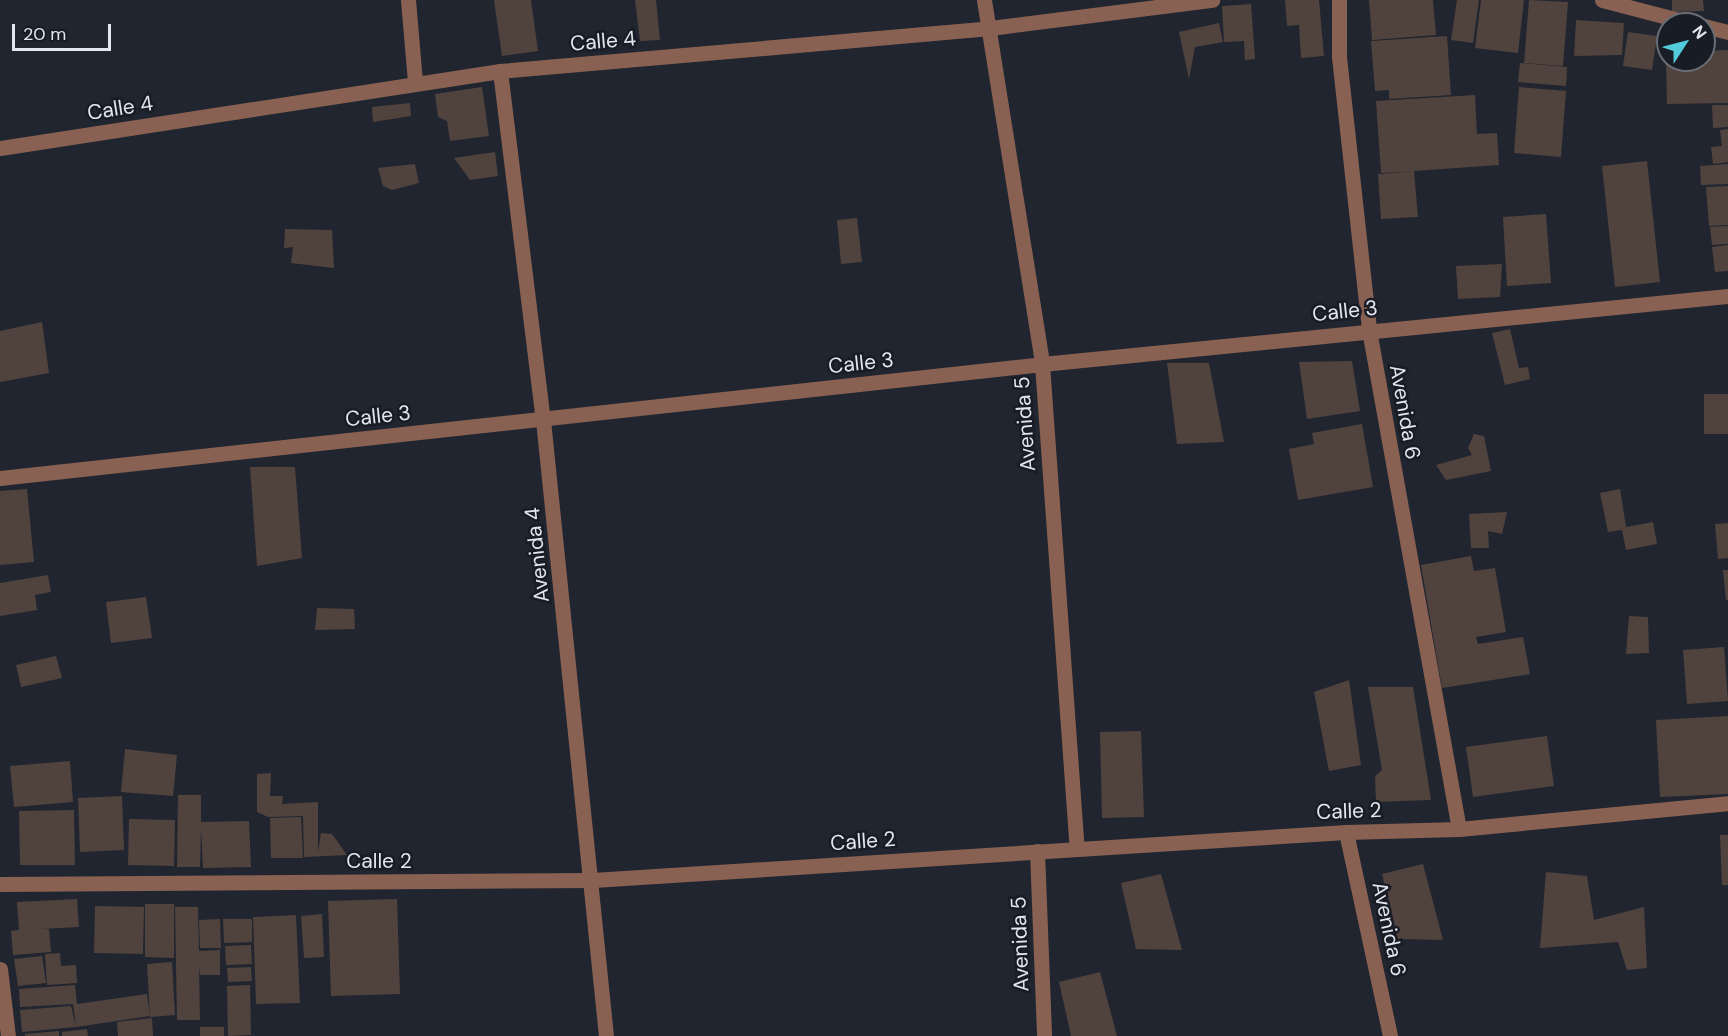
<!DOCTYPE html>
<html>
<head>
<meta charset="utf-8">
<style>
  body { margin:0 }
  #map { position:relative; width:1728px; height:1036px; overflow:hidden; background:#21252f; font-family:"DM Sans",sans-serif }
  div>[style] { position:absolute }
  .building>* { inset:0; background:#50433e }
  .street>* { height:15px; margin:-7.5px; padding:0 7.5px; transform-origin:7.5px; border-radius:7.5px; background:#886152 }
  span { translate:-50% -50%; white-space:nowrap; text-align:center; line-height:1.15; -webkit-text-stroke:5px #181c25; paint-order:stroke }
  .street-label { font-size:21px; color:#e3e6ed }
  .north { position:absolute; left:1656px; top:12px; width:60px; height:60px; box-sizing:border-box; background:#181c25; border:2px solid #696d75; border-radius:50%; rotate:54deg; font-size:16px; font-weight:700; line-height:24px; text-align:center; color:#e3e6ed }
  .north::after { content:''; display:block; margin:auto; width:21px; height:27px; background:#53cbdb; clip-path:polygon(50% 0,100% 100%,50% 72%,0 100%) }
  .scale { position:absolute; left:12px; top:24px; width:99px; height:27px; box-sizing:border-box; border:3px solid #e3e6ed; border-top:0; padding-left:8px; font-size:18px; line-height:21px; white-space:nowrap; color:#e3e6ed; -webkit-text-stroke:4px #181c25; paint-order:stroke }
</style>
</head>
<body>
<div id="map">
  <div class="building">
    <i style="clip-path:polygon(494px 0,531px 0,538px 51px,502px 56px)"></i>
    <i style="clip-path:polygon(635px 0,656px 0,660px 40px,640px 41px)"></i>
    <i style="clip-path:polygon(1285px 0,1319px 0,1324px 56px,1301px 58px,1299px 25px,1287px 26px)"></i>
    <i style="clip-path:polygon(1369px 0,1433px 0,1436px 35px,1372px 40px)"></i>
    <i style="clip-path:polygon(1457px 0,1479px 0,1473px 43px,1451px 40px)"></i>
    <i style="clip-path:polygon(1481px 0,1524px 0,1518px 53px,1475px 48px)"></i>
    <i style="clip-path:polygon(1529px 0,1568px 2px,1563px 66px,1524px 63px)"></i>
    <i style="clip-path:polygon(1672px 0,1703px 0,1704px 11px,1672px 12px)"></i>
    <i style="clip-path:polygon(1251px 4px,1255px 59px,1245px 60px,1244px 41px,1224px 42px,1222px 6px)"></i>
    <i style="clip-path:polygon(1576px 20px,1624px 23px,1622px 55px,1574px 56px)"></i>
    <i style="clip-path:polygon(1219px 23px,1223px 42px,1195px 47px,1189px 79px,1179px 32px)"></i>
    <i style="clip-path:polygon(1628px 32px,1657px 36px,1652px 70px,1623px 66px)"></i>
    <i style="clip-path:polygon(1447px 36px,1451px 95px,1389px 99px,1389px 90px,1375px 91px,1371px 41px)"></i>
    <i style="clip-path:polygon(1728px 50px,1728px 103px,1667px 104px,1666px 60px,1704px 60px,1704px 51px)"></i>
    <i style="clip-path:polygon(1520px 63px,1567px 67px,1566px 86px,1518px 82px)"></i>
    <i style="clip-path:polygon(482px 87px,489px 136px,450px 141px,447px 121px,438px 117px,435px 94px)"></i>
    <i style="clip-path:polygon(1519px 87px,1566px 91px,1561px 157px,1514px 153px)"></i>
    <i style="clip-path:polygon(1475px 95px,1477px 134px,1497px 133px,1499px 165px,1414px 171px,1418px 217px,1381px 219px,1378px 174px,1412px 172px,1381px 173px,1376px 101px)"></i>
    <i style="clip-path:polygon(410px 103px,411px 116px,373px 122px,372px 107px)"></i>
    <i style="clip-path:polygon(1712px 105px,1728px 105px,1728px 127px,1713px 128px)"></i>
    <i style="clip-path:polygon(1728px 129px,1728px 162px,1713px 164px,1711px 147px,1722px 146px,1720px 130px)"></i>
    <i style="clip-path:polygon(495px 152px,498px 176px,470px 180px,454px 158px)"></i>
    <i style="clip-path:polygon(1647px 161px,1660px 282px,1615px 287px,1602px 166px)"></i>
    <i style="clip-path:polygon(415px 164px,419px 183px,392px 190px,383px 186px,378px 168px)"></i>
    <i style="clip-path:polygon(1728px 164px,1728px 184px,1701px 185px,1700px 166px)"></i>
    <i style="clip-path:polygon(1728px 186px,1728px 225px,1709px 226px,1706px 187px)"></i>
    <i style="clip-path:polygon(1546px 214px,1551px 283px,1507px 286px,1503px 217px)"></i>
    <i style="clip-path:polygon(857px 218px,862px 262px,841px 264px,837px 220px)"></i>
    <i style="clip-path:polygon(1728px 226px,1728px 244px,1712px 245px,1710px 227px)"></i>
    <i style="clip-path:polygon(285px 229px,332px 230px,334px 268px,291px 263px,293px 247px,284px 248px)"></i>
    <i style="clip-path:polygon(1728px 245px,1728px 271px,1715px 272px,1712px 247px)"></i>
    <i style="clip-path:polygon(1502px 264px,1500px 297px,1458px 299px,1456px 266px)"></i>
    <i style="clip-path:polygon(42px 322px,49px 373px,0 382px,0 331px)"></i>
    <i style="clip-path:polygon(1510px 329px,1519px 368px,1528px 367px,1530px 379px,1505px 385px,1492px 333px)"></i>
    <i style="clip-path:polygon(1352px 361px,1360px 411px,1307px 419px,1299px 362px)"></i>
    <i style="clip-path:polygon(1167px 363px,1209px 363px,1224px 442px,1177px 444px)"></i>
    <i style="clip-path:polygon(1704px 394px,1728px 394px,1728px 434px,1704px 434px)"></i>
    <i style="clip-path:polygon(1362px 424px,1373px 487px,1298px 500px,1289px 449px,1314px 444px,1312px 433px)"></i>
    <i style="clip-path:polygon(1474px 434px,1484px 436px,1491px 471px,1446px 480px,1436px 465px,1472px 455px,1468px 448px)"></i>
    <i style="clip-path:polygon(250px 467px,295px 467px,302px 558px,257px 566px)"></i>
    <i style="clip-path:polygon(27px 489px,34px 562px,0 565px,0 491px)"></i>
    <i style="clip-path:polygon(1620px 489px,1626px 527px,1653px 522px,1657px 544px,1626px 550px,1622px 530px,1608px 532px,1600px 493px)"></i>
    <i style="clip-path:polygon(1507px 512px,1502px 534px,1488px 531px,1489px 548px,1471px 548px,1469px 514px)"></i>
    <i style="clip-path:polygon(1728px 523px,1728px 558px,1718px 559px,1715px 524px)"></i>
    <i style="clip-path:polygon(1471px 556px,1474px 571px,1495px 568px,1506px 632px,1476px 637px,1478px 644px,1523px 637px,1530px 674px,1442px 688px,1421px 565px)"></i>
    <i style="clip-path:polygon(1723px 570px,1728px 570px,1728px 600px,1726px 600px)"></i>
    <i style="clip-path:polygon(48px 575px,51px 592px,35px 595px,37px 610px,0 616px,0 583px)"></i>
    <i style="clip-path:polygon(146px 597px,152px 638px,111px 643px,106px 602px)"></i>
    <i style="clip-path:polygon(317px 608px,354px 609px,355px 629px,315px 630px)"></i>
    <i style="clip-path:polygon(1629px 616px,1648px 617px,1649px 653px,1626px 654px)"></i>
    <i style="clip-path:polygon(1724px 647px,1728px 701px,1687px 704px,1683px 650px)"></i>
    <i style="clip-path:polygon(56px 656px,62px 678px,21px 687px,16px 665px)"></i>
    <i style="clip-path:polygon(1349px 680px,1361px 765px,1329px 771px,1314px 692px)"></i>
    <i style="clip-path:polygon(1368px 687px,1413px 687px,1431px 800px,1376px 802px,1375px 776px,1382px 770px)"></i>
    <i style="clip-path:polygon(1728px 716px,1728px 794px,1660px 797px,1656px 720px)"></i>
    <i style="clip-path:polygon(1141px 731px,1144px 817px,1102px 818px,1100px 732px)"></i>
    <i style="clip-path:polygon(1547px 736px,1554px 786px,1473px 797px,1466px 747px)"></i>
    <i style="clip-path:polygon(125px 749px,177px 755px,173px 796px,121px 792px)"></i>
    <i style="clip-path:polygon(70px 761px,73px 802px,14px 807px,10px 766px)"></i>
    <i style="clip-path:polygon(271px 773px,270px 796px,283px 796px,282px 804px,318px 802px,318px 852px,321px 833px,332px 834px,347px 855px,304px 857px,303px 816px,268px 817px,257px 812px,257px 774px)"></i>
    <i style="clip-path:polygon(178px 795px,201px 795px,201px 822px,249px 821px,251px 867px,203px 868px,201px 828px,200px 867px,177px 867px)"></i>
    <i style="clip-path:polygon(122px 796px,124px 850px,80px 852px,78px 798px)"></i>
    <i style="clip-path:polygon(74px 810px,75px 865px,20px 865px,19px 811px)"></i>
    <i style="clip-path:polygon(301px 817px,303px 858px,271px 858px,270px 818px)"></i>
    <i style="clip-path:polygon(129px 819px,175px 820px,174px 866px,128px 865px)"></i>
    <i style="clip-path:polygon(1720px 835px,1728px 835px,1728px 885px,1722px 885px)"></i>
    <i style="clip-path:polygon(1423px 864px,1443px 940px,1398px 939px,1382px 874px)"></i>
    <i style="clip-path:polygon(1546px 872px,1587px 876px,1594px 920px,1644px 907px,1647px 968px,1627px 970px,1618px 942px,1540px 948px)"></i>
    <i style="clip-path:polygon(1161px 874px,1182px 950px,1136px 949px,1121px 883px)"></i>
    <i style="clip-path:polygon(77px 899px,79px 927px,40px 929px,49px 929px,51px 952px,13px 955px,11px 931px,19px 930px,17px 902px)"></i>
    <i style="clip-path:polygon(397px 899px,400px 994px,331px 996px,328px 901px)"></i>
    <i style="clip-path:polygon(145px 904px,174px 904px,174px 958px,145px 957px)"></i>
    <i style="clip-path:polygon(95px 906px,144px 907px,143px 954px,94px 953px)"></i>
    <i style="clip-path:polygon(175px 907px,198px 907px,199px 951px,220px 950px,220px 975px,200px 975px,199px 966px,200px 1020px,177px 1020px)"></i>
    <i style="clip-path:polygon(322px 914px,324px 957px,304px 958px,301px 916px)"></i>
    <i style="clip-path:polygon(296px 915px,300px 1003px,256px 1004px,253px 917px)"></i>
    <i style="clip-path:polygon(220px 919px,221px 948px,200px 948px,199px 920px)"></i>
    <i style="clip-path:polygon(223px 919px,252px 919px,252px 942px,224px 943px)"></i>
    <i style="clip-path:polygon(251px 945px,252px 964px,226px 965px,225px 946px)"></i>
    <i style="clip-path:polygon(60px 953px,61px 966px,76px 965px,77px 983px,47px 985px,45px 954px)"></i>
    <i style="clip-path:polygon(42px 956px,46px 983px,18px 986px,14px 959px)"></i>
    <i style="clip-path:polygon(172px 962px,175px 1015px,150px 1017px,147px 964px)"></i>
    <i style="clip-path:polygon(251px 967px,252px 981px,228px 982px,227px 968px)"></i>
    <i style="clip-path:polygon(1100px 972px,1117px 1036px,1071px 1036px,1059px 982px)"></i>
    <i style="clip-path:polygon(75px 985px,77px 1004px,147px 994px,150px 1016px,76px 1027px,73px 1004px,20px 1007px,19px 989px)"></i>
    <i style="clip-path:polygon(250px 985px,251px 1035px,228px 1036px,227px 986px)"></i>
    <i style="clip-path:polygon(71px 1006px,76px 1027px,22px 1032px,20px 1010px)"></i>
    <i style="clip-path:polygon(152px 1018px,153px 1036px,118px 1036px,117px 1022px)"></i>
    <i style="clip-path:polygon(200px 1027px,224px 1027px,224px 1036px,200px 1036px)"></i>
    <i style="clip-path:polygon(87px 1029px,88px 1036px,62px 1036px,62px 1032px)"></i>
    <i style="clip-path:polygon(59px 1031px,59px 1036px,25px 1036px,25px 1034px)"></i>
  </div>
  <div class="street">
    <i style="left:408px;top:0;width:82px;rotate:85.1deg"></i>
    <i style="left:984px;top:0;width:369px;rotate:80.9deg"></i>
    <i style="left:1042px;top:364px;width:486px;rotate:85.9deg"></i>
    <i style="left:1339px;top:0;width:57px;rotate:90deg"></i>
    <i style="left:1339px;top:57px;width:275px;rotate:83.7deg"></i>
    <i style="left:1369px;top:330px;width:507px;rotate:79.78deg"></i>
    <i style="left:1602px;top:0;width:95px;rotate:14.6deg"></i>
    <i style="left:1704px;top:26px;width:25px;rotate:14deg"></i>
    <i style="left:500px;top:71px;width:352px;rotate:83deg"></i>
    <i style="left:543px;top:420px;width:619px;rotate:84.16deg"></i>
    <i style="left:0;top:148px;width:506px;rotate:-8.75deg"></i>
    <i style="left:500px;top:71px;width:492px;rotate:-5deg"></i>
    <i style="left:990px;top:28px;width:224px;rotate:-7.2deg"></i>
    <i style="left:0;top:478px;width:1048px;rotate:-6.24deg"></i>
    <i style="left:1042px;top:364px;width:689px;rotate:-5.66deg"></i>
    <i style="left:1346px;top:832px;width:209px;rotate:77.8deg"></i>
    <i style="left:1037px;top:851px;width:185px;rotate:87.8deg"></i>
    <i style="left:0;top:884px;width:593px;rotate:-0.39deg"></i>
    <i style="left:593px;top:880px;width:755px;rotate:-3.65deg"></i>
    <i style="left:1346px;top:832px;width:113px;rotate:-1.5deg"></i>
    <i style="left:1459px;top:829px;width:270px;rotate:-5.5deg"></i>
    <i style="left:0;top:969px;width:67px;rotate:83.2deg"></i>
  </div>
  <div class="street-label">
    <span style="left:603px;top:41px;rotate:-5deg">Calle 4</span>
    <span style="left:120px;top:108px;rotate:-9deg">Calle 4</span>
    <span style="left:1345px;top:311px;rotate:-6deg">Calle 3</span>
    <span style="left:861px;top:363px;rotate:-6deg">Calle 3</span>
    <span style="left:1405px;top:412px;rotate:80deg">Avenida 6</span>
    <span style="left:378px;top:416px;rotate:-6deg">Calle 3</span>
    <span style="left:1025px;top:424px;rotate:-94deg">Avenida 5</span>
    <span style="left:537px;top:555px;rotate:-96deg">Avenida 4</span>
    <span style="left:1349px;top:811px;rotate:-2deg">Calle 2</span>
    <span style="left:863px;top:841px;rotate:-4deg">Calle 2</span>
    <span style="left:379px;top:861px">Calle 2</span>
    <span style="left:1389px;top:929px;rotate:78deg">Avenida 6</span>
    <span style="left:1020px;top:944px;rotate:-92deg">Avenida 5</span>
  </div>
  <div class="north">N</div>
  <div class="scale">20 m</div>
</div>
</body>
</html>
